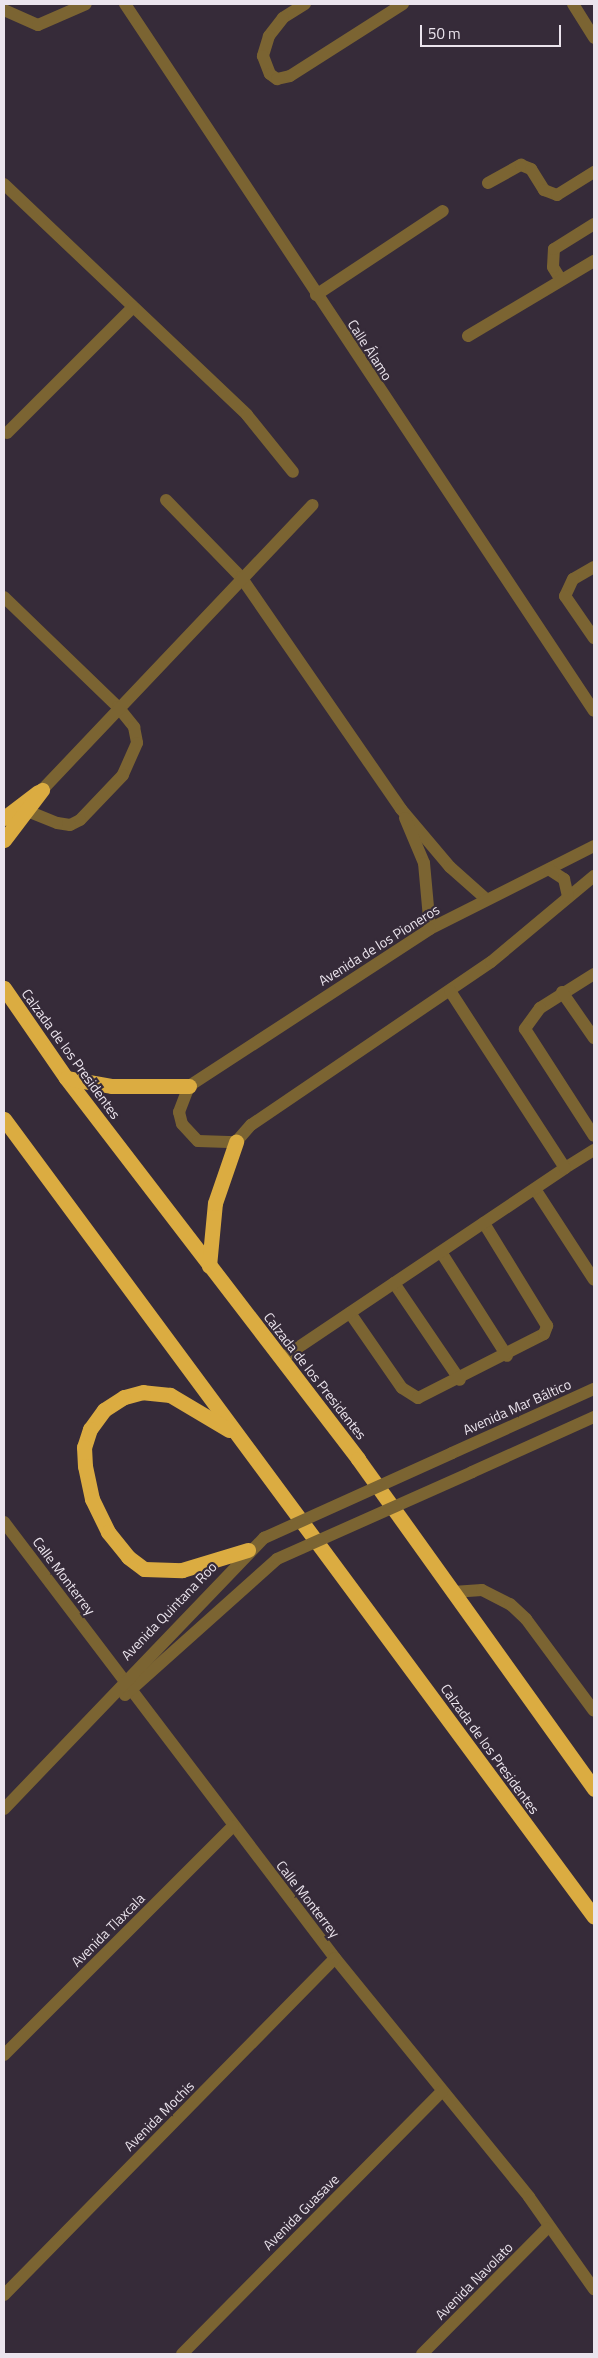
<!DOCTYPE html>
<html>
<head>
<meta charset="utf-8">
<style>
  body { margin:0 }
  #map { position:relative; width:598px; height:2358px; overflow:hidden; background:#362b39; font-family:"Titillium Web",sans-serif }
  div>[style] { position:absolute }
  .minor>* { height:12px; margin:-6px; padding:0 6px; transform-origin:6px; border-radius:6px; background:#7b6432 }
  .highway>* { height:15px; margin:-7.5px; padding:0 7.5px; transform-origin:7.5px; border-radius:7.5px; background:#dbac41 }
  .minor-bridge>* { height:12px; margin:-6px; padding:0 6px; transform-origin:6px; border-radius:6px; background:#7b6432 }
  span { translate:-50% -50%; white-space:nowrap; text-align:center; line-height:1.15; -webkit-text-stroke:4.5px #362b39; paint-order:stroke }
  .street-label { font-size:14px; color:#ebe4ed }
  .frame { position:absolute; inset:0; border:5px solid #ebe4ed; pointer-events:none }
  .scale { position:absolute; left:420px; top:25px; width:141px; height:22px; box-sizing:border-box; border:2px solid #ebe4ed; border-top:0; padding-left:6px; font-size:15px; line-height:18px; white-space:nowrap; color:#ebe4ed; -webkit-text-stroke:4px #362b39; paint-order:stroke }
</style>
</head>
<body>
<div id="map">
  <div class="minor">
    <i style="left:125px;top:4px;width:848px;rotate:56.44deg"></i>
    <i style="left:305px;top:4px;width:26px;rotate:148deg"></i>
    <i style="left:283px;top:18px;width:23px;rotate:128deg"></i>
    <i style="left:269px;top:36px;width:21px;rotate:107deg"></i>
    <i style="left:263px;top:56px;width:19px;rotate:69deg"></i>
    <i style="left:270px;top:74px;width:9px;rotate:36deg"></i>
    <i style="left:277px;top:79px;width:13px;rotate:-13deg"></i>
    <i style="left:290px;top:76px;width:134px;rotate:-32.5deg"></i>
    <i style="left:573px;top:4px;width:40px;rotate:58deg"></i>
    <i style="left:4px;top:10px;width:37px;rotate:24deg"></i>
    <i style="left:38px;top:25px;width:52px;rotate:-23.6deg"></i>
    <i style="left:488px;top:183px;width:38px;rotate:-29deg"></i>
    <i style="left:521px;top:165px;width:11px;rotate:22deg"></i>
    <i style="left:531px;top:169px;width:25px;rotate:58deg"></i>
    <i style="left:544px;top:190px;width:14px;rotate:21deg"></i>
    <i style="left:557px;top:195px;width:44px;rotate:-31.9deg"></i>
    <i style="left:4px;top:184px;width:335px;rotate:43.5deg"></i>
    <i style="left:247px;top:415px;width:73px;rotate:51.1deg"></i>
    <i style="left:561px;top:280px;width:15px;rotate:-122deg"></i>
    <i style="left:553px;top:267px;width:18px;rotate:-87deg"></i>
    <i style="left:554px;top:249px;width:47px;rotate:-32deg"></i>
    <i style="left:316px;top:295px;width:152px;rotate:-33.5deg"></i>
    <i style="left:468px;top:336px;width:147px;rotate:-30.8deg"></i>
    <i style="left:7px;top:433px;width:178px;rotate:-45deg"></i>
    <i style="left:166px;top:500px;width:107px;rotate:45.8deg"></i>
    <i style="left:241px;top:577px;width:282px;rotate:55.4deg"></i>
    <i style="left:401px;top:809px;width:76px;rotate:49.8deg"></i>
    <i style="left:450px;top:867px;width:48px;rotate:41.6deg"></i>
    <i style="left:594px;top:567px;width:24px;rotate:150deg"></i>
    <i style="left:573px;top:579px;width:19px;rotate:115deg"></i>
    <i style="left:565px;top:596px;width:51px;rotate:55.4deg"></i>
    <i style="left:4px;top:597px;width:158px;rotate:44deg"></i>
    <i style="left:118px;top:707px;width:26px;rotate:51deg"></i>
    <i style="left:134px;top:727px;width:16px;rotate:79deg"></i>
    <i style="left:137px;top:743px;width:35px;rotate:114deg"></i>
    <i style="left:123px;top:775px;width:62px;rotate:133.7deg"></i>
    <i style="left:80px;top:820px;width:11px;rotate:153deg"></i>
    <i style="left:70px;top:825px;width:13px;rotate:-171deg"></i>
    <i style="left:57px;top:823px;width:31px;rotate:-158deg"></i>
    <i style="left:42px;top:790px;width:393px;rotate:-46.5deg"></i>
    <i style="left:405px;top:818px;width:49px;rotate:67.1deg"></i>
    <i style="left:424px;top:863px;width:66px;rotate:84.8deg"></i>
    <i style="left:594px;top:846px;width:184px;rotate:153.2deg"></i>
    <i style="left:430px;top:929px;width:288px;rotate:146.9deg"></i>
    <i style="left:189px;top:1086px;width:28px;rotate:111deg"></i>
    <i style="left:179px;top:1112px;width:12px;rotate:76deg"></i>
    <i style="left:182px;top:1124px;width:23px;rotate:47deg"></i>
    <i style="left:198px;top:1141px;width:38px;rotate:2deg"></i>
    <i style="left:236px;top:1142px;width:23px;rotate:-49deg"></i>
    <i style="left:251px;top:1125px;width:290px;rotate:-34.2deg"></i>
    <i style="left:491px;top:962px;width:134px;rotate:-39.9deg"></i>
    <i style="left:550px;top:870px;width:17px;rotate:33deg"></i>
    <i style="left:564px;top:879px;width:18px;rotate:77deg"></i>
    <i style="left:594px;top:974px;width:64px;rotate:147.8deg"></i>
    <i style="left:540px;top:1008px;width:26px;rotate:126deg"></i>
    <i style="left:525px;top:1029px;width:127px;rotate:57.2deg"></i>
    <i style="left:562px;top:992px;width:56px;rotate:55.2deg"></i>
    <i style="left:565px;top:1168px;width:34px;rotate:-32deg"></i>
    <i style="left:535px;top:1189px;width:108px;rotate:57deg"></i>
    <i style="left:441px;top:1252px;width:123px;rotate:57.6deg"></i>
    <i style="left:394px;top:1283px;width:117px;rotate:55.8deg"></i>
    <i style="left:350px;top:1313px;width:91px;rotate:55.3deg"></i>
    <i style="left:402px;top:1388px;width:19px;rotate:32deg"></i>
    <i style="left:418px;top:1398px;width:141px;rotate:-26.9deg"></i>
    <i style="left:544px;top:1334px;width:9px;rotate:-69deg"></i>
    <i style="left:547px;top:1326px;width:121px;rotate:-121.5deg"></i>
    <i style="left:281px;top:1359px;width:342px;rotate:-33.9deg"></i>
    <i style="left:565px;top:1168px;width:211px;rotate:-123deg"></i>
    <i style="left:452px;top:1453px;width:156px;rotate:-24.3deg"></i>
    <i style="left:472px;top:1472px;width:134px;rotate:-24.3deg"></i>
    <i style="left:4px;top:1522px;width:547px;rotate:52.8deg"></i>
    <i style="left:335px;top:1958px;width:308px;rotate:50.9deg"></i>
    <i style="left:529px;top:2197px;width:113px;rotate:54.8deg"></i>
    <i style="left:453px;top:1592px;width:29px;rotate:-4deg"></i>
    <i style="left:482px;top:1590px;width:31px;rotate:27deg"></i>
    <i style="left:510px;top:1604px;width:22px;rotate:43deg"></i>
    <i style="left:526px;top:1619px;width:114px;rotate:53.5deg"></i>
    <i style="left:125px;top:1695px;width:204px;rotate:-41.8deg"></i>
    <i style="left:4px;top:1809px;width:376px;rotate:-46.2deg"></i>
    <i style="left:4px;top:2055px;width:324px;rotate:-45deg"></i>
    <i style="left:4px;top:2295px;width:472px;rotate:-45.5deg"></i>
    <i style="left:182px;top:2354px;width:370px;rotate:-45.3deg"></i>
    <i style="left:422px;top:2354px;width:177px;rotate:-45.2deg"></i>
  </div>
  <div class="highway">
    <i style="left:4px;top:818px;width:43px;rotate:-37.4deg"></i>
    <i style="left:4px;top:840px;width:63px;rotate:-52.8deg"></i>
    <i style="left:4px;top:988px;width:109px;rotate:55.4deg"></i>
    <i style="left:66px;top:1078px;width:480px;rotate:52.5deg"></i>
    <i style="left:358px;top:1459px;width:406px;rotate:54.4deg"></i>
    <i style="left:66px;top:1078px;width:47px;rotate:9.9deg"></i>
    <i style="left:112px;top:1086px;width:77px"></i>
    <i style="left:4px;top:1119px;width:992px;rotate:53.52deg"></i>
    <i style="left:209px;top:1266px;width:63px;rotate:-84.6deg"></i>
    <i style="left:215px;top:1203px;width:65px;rotate:-71deg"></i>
    <i style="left:229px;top:1430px;width:69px;rotate:-149.3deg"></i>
    <i style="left:170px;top:1395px;width:27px;rotate:-174deg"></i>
    <i style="left:143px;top:1392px;width:20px;rotate:165deg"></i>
    <i style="left:124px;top:1397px;width:24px;rotate:147deg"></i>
    <i style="left:104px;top:1410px;width:24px;rotate:126deg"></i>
    <i style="left:90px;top:1429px;width:19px;rotate:108deg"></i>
    <i style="left:84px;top:1447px;width:19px;rotate:87deg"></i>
    <i style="left:85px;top:1466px;width:34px;rotate:78deg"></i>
    <i style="left:92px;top:1499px;width:37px;rotate:64deg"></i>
    <i style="left:108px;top:1532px;width:32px;rotate:51deg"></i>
    <i style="left:128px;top:1557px;width:20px;rotate:37deg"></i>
    <i style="left:144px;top:1569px;width:38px;rotate:2deg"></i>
    <i style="left:182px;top:1570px;width:69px;rotate:-16.9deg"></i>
  </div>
  <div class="minor-bridge">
    <i style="left:264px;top:1538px;width:206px;rotate:-24.3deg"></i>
    <i style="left:277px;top:1559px;width:214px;rotate:-24deg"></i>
  </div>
  <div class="street-label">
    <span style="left:370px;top:350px;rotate:57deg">Calle Álamo</span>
    <span style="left:379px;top:945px;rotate:-32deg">Avenida de los Pioneros</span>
    <span style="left:71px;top:1054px;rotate:54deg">Calzada de los Presidentes</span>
    <span style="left:315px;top:1376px;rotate:52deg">Calzada de los Presidentes</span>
    <span style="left:517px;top:1407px;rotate:-24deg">Avenida Mar Báltico</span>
    <span style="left:64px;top:1576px;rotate:53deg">Calle Monterrey</span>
    <span style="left:169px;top:1611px;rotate:-46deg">Avenida Quintana Roo</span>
    <span style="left:490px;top:1749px;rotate:54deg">Calzada de los Presidentes</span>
    <span style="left:308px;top:1899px;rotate:52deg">Calle Monterrey</span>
    <span style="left:108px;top:1930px;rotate:-45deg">Avenida Tlaxcala</span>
    <span style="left:159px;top:2116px;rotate:-45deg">Avenida Mochis</span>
    <span style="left:301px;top:2212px;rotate:-45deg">Avenida Guasave</span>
    <span style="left:474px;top:2281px;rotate:-45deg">Avenida Navolato</span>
  </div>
  <div class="frame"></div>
  <div class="scale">50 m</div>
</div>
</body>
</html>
